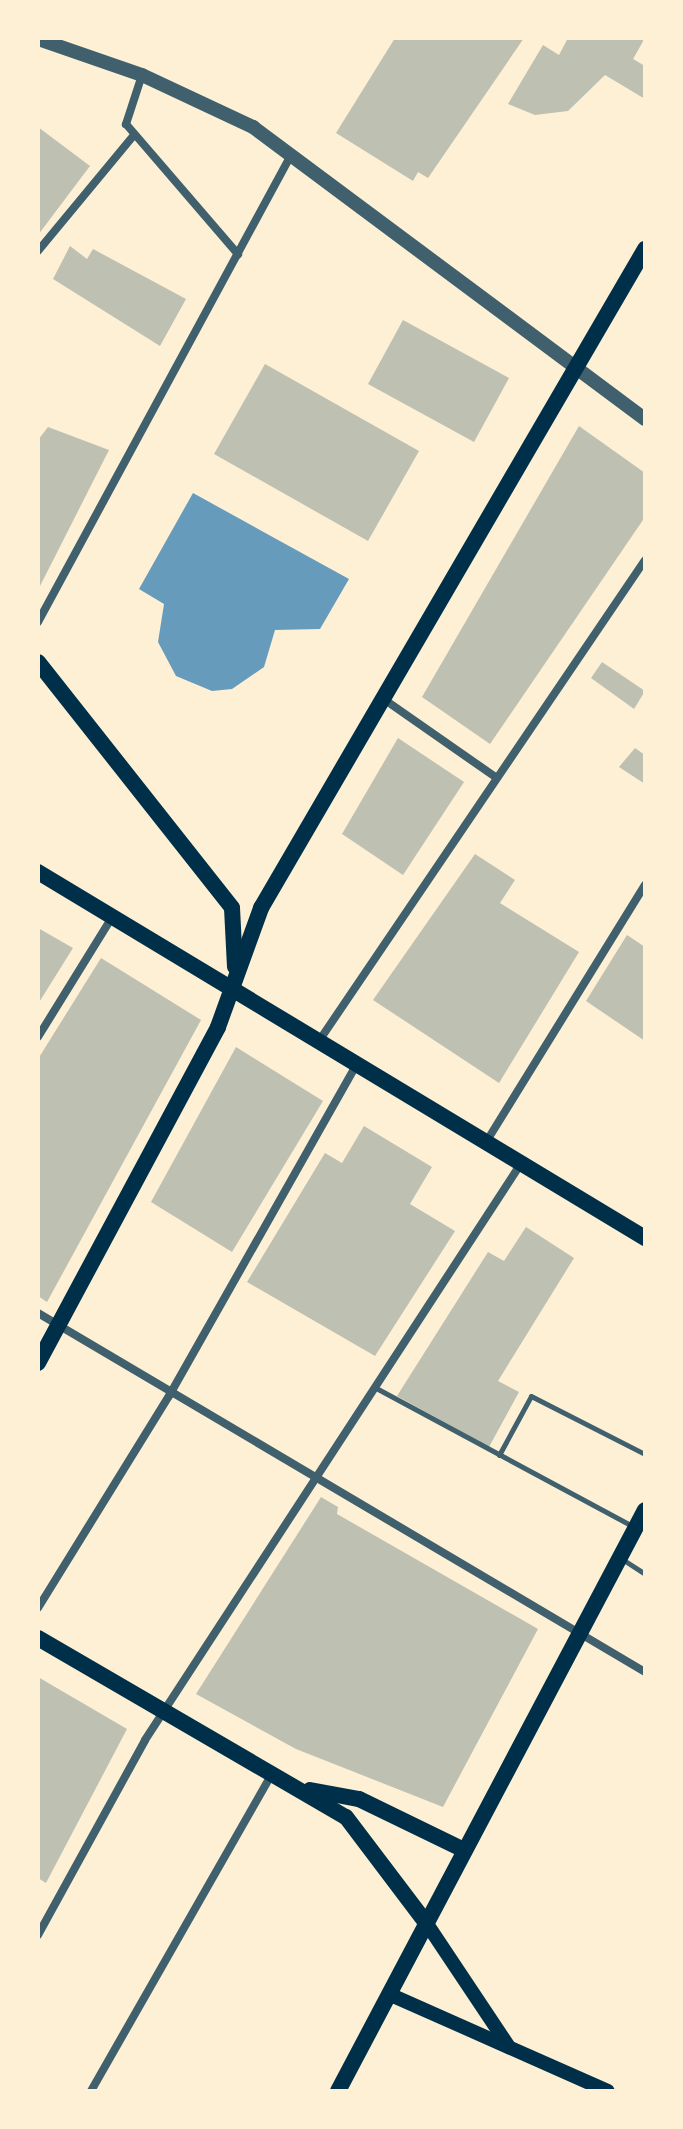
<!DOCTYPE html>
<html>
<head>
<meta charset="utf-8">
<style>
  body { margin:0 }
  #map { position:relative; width:683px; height:2129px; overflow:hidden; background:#fdf0d5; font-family:Literata,serif }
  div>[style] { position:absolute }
  .water>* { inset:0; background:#669bbc }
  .building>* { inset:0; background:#bec0b2 }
  .service>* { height:5px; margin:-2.5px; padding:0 2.5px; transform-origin:2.5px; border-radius:2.5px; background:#3f606c }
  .minor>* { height:8px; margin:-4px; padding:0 4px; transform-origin:4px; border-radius:4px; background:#3f606c }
  .tertiary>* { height:14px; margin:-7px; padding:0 7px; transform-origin:7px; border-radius:7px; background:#3f606c }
  .secondary>* { height:14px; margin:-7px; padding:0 7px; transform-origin:7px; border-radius:7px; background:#003049 }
  .primary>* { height:16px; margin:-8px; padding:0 8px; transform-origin:8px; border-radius:8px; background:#003049 }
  span { translate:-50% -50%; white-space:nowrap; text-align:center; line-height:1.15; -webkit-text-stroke:6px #fdf0d5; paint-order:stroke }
  .frame { position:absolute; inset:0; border:40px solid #fdf0d5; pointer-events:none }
</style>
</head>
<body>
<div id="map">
  <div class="water">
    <i style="clip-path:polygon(193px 493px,349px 579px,320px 629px,275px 630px,264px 667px,232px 689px,212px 691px,176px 676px,158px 642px,164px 604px,139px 589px)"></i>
  </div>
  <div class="building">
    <i style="clip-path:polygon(395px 38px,524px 38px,428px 178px,418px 172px,413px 181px,336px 133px)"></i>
    <i style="clip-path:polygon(568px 38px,645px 38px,633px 59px,645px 66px,645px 99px,605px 75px,568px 111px,535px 115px,508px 104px,543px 45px,559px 55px)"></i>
    <i style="clip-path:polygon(38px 127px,90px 166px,38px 235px)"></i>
    <i style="clip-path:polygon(70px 246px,87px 259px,93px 249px,186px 299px,160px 346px,53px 279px)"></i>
    <i style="clip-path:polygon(403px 320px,509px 378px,474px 442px,368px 384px)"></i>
    <i style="clip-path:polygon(265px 364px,419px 451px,368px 541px,214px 454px)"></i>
    <i style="clip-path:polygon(579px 426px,645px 473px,645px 517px,490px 744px,422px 697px)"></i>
    <i style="clip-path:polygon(48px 427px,109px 450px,38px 590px,38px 440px)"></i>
    <i style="clip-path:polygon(602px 662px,645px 691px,634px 709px,591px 678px)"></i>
    <i style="clip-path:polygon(398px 738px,464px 782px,403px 875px,342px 834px)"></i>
    <i style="clip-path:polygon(635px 748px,645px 755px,645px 784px,619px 767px)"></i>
    <i style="clip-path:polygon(475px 854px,515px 880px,500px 903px,579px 952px,499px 1083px,373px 1000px)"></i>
    <i style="clip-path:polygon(38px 928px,73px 948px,38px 1004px)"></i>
    <i style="clip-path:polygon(627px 935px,645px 947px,645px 1041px,586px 1001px)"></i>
    <i style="clip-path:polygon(101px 958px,201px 1020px,47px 1302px,38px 1296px,38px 1059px)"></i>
    <i style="clip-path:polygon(236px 1047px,323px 1101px,232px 1252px,151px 1202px)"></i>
    <i style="clip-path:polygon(364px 1126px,432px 1167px,410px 1204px,455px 1231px,375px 1356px,247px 1282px,325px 1153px,342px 1163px)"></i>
    <i style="clip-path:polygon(526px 1227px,574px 1258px,498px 1381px,519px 1392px,489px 1447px,397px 1396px,488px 1252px,504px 1261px)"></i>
    <i style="clip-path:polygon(321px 1497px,338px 1507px,337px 1514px,538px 1629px,443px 1807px,296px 1749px,196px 1694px)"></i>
    <i style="clip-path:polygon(38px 1677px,127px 1729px,46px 1883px,38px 1878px)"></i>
  </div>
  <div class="service">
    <i style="left:376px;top:1388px;width:291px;rotate:28.3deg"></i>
    <i style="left:499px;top:1455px;width:67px;rotate:-61.5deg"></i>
    <i style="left:531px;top:1396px;width:128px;rotate:27deg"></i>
    <i style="left:622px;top:1559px;width:27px;rotate:33deg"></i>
  </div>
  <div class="minor">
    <i style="left:142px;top:75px;width:52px;rotate:108.1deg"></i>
    <i style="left:126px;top:124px;width:172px;rotate:49.3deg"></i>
    <i style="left:38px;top:251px;width:149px;rotate:-50.4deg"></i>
    <i style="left:38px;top:622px;width:531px;rotate:-61.55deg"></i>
    <i style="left:385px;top:700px;width:136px;rotate:34.9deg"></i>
    <i style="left:38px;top:1037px;width:141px;rotate:-58.3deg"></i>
    <i style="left:321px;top:1038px;width:577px;rotate:-55.87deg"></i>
    <i style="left:488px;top:1139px;width:299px;rotate:-58.3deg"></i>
    <i style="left:38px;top:1313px;width:705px;rotate:30.6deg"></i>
    <i style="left:38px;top:1608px;width:249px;rotate:-58.3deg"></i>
    <i style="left:169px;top:1396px;width:382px;rotate:-60.5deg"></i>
    <i style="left:38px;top:1935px;width:222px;rotate:-61.2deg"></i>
    <i style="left:145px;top:1740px;width:690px;rotate:-56.89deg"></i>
    <i style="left:91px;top:2091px;width:367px;rotate:-60.3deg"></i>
  </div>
  <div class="tertiary">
    <i style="left:38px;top:39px;width:110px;rotate:19.1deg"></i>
    <i style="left:142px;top:75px;width:123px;rotate:25.1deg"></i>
    <i style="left:253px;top:127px;width:489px;rotate:36.7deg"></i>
  </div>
  <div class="secondary">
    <i style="left:427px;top:1924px;width:148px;rotate:56.3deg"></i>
    <i style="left:391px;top:1995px;width:237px;rotate:23.9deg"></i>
  </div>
  <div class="primary">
    <i style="left:38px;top:662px;width:313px;rotate:51.7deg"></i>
    <i style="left:232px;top:908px;width:59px;rotate:87.1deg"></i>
    <i style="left:38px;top:872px;width:709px;rotate:31.09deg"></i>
    <i style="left:38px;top:1363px;width:381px;rotate:-61.8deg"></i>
    <i style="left:218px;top:1027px;width:127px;rotate:-70.1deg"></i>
    <i style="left:261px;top:908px;width:763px;rotate:-59.77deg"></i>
    <i style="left:38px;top:1638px;width:356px;rotate:30.2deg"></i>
    <i style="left:346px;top:1817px;width:134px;rotate:52.9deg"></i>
    <i style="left:310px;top:1790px;width:50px;rotate:10.4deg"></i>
    <i style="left:359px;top:1799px;width:117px;rotate:25.9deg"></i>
    <i style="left:338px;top:2091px;width:657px;rotate:-62.15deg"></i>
  </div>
  <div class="frame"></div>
</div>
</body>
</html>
